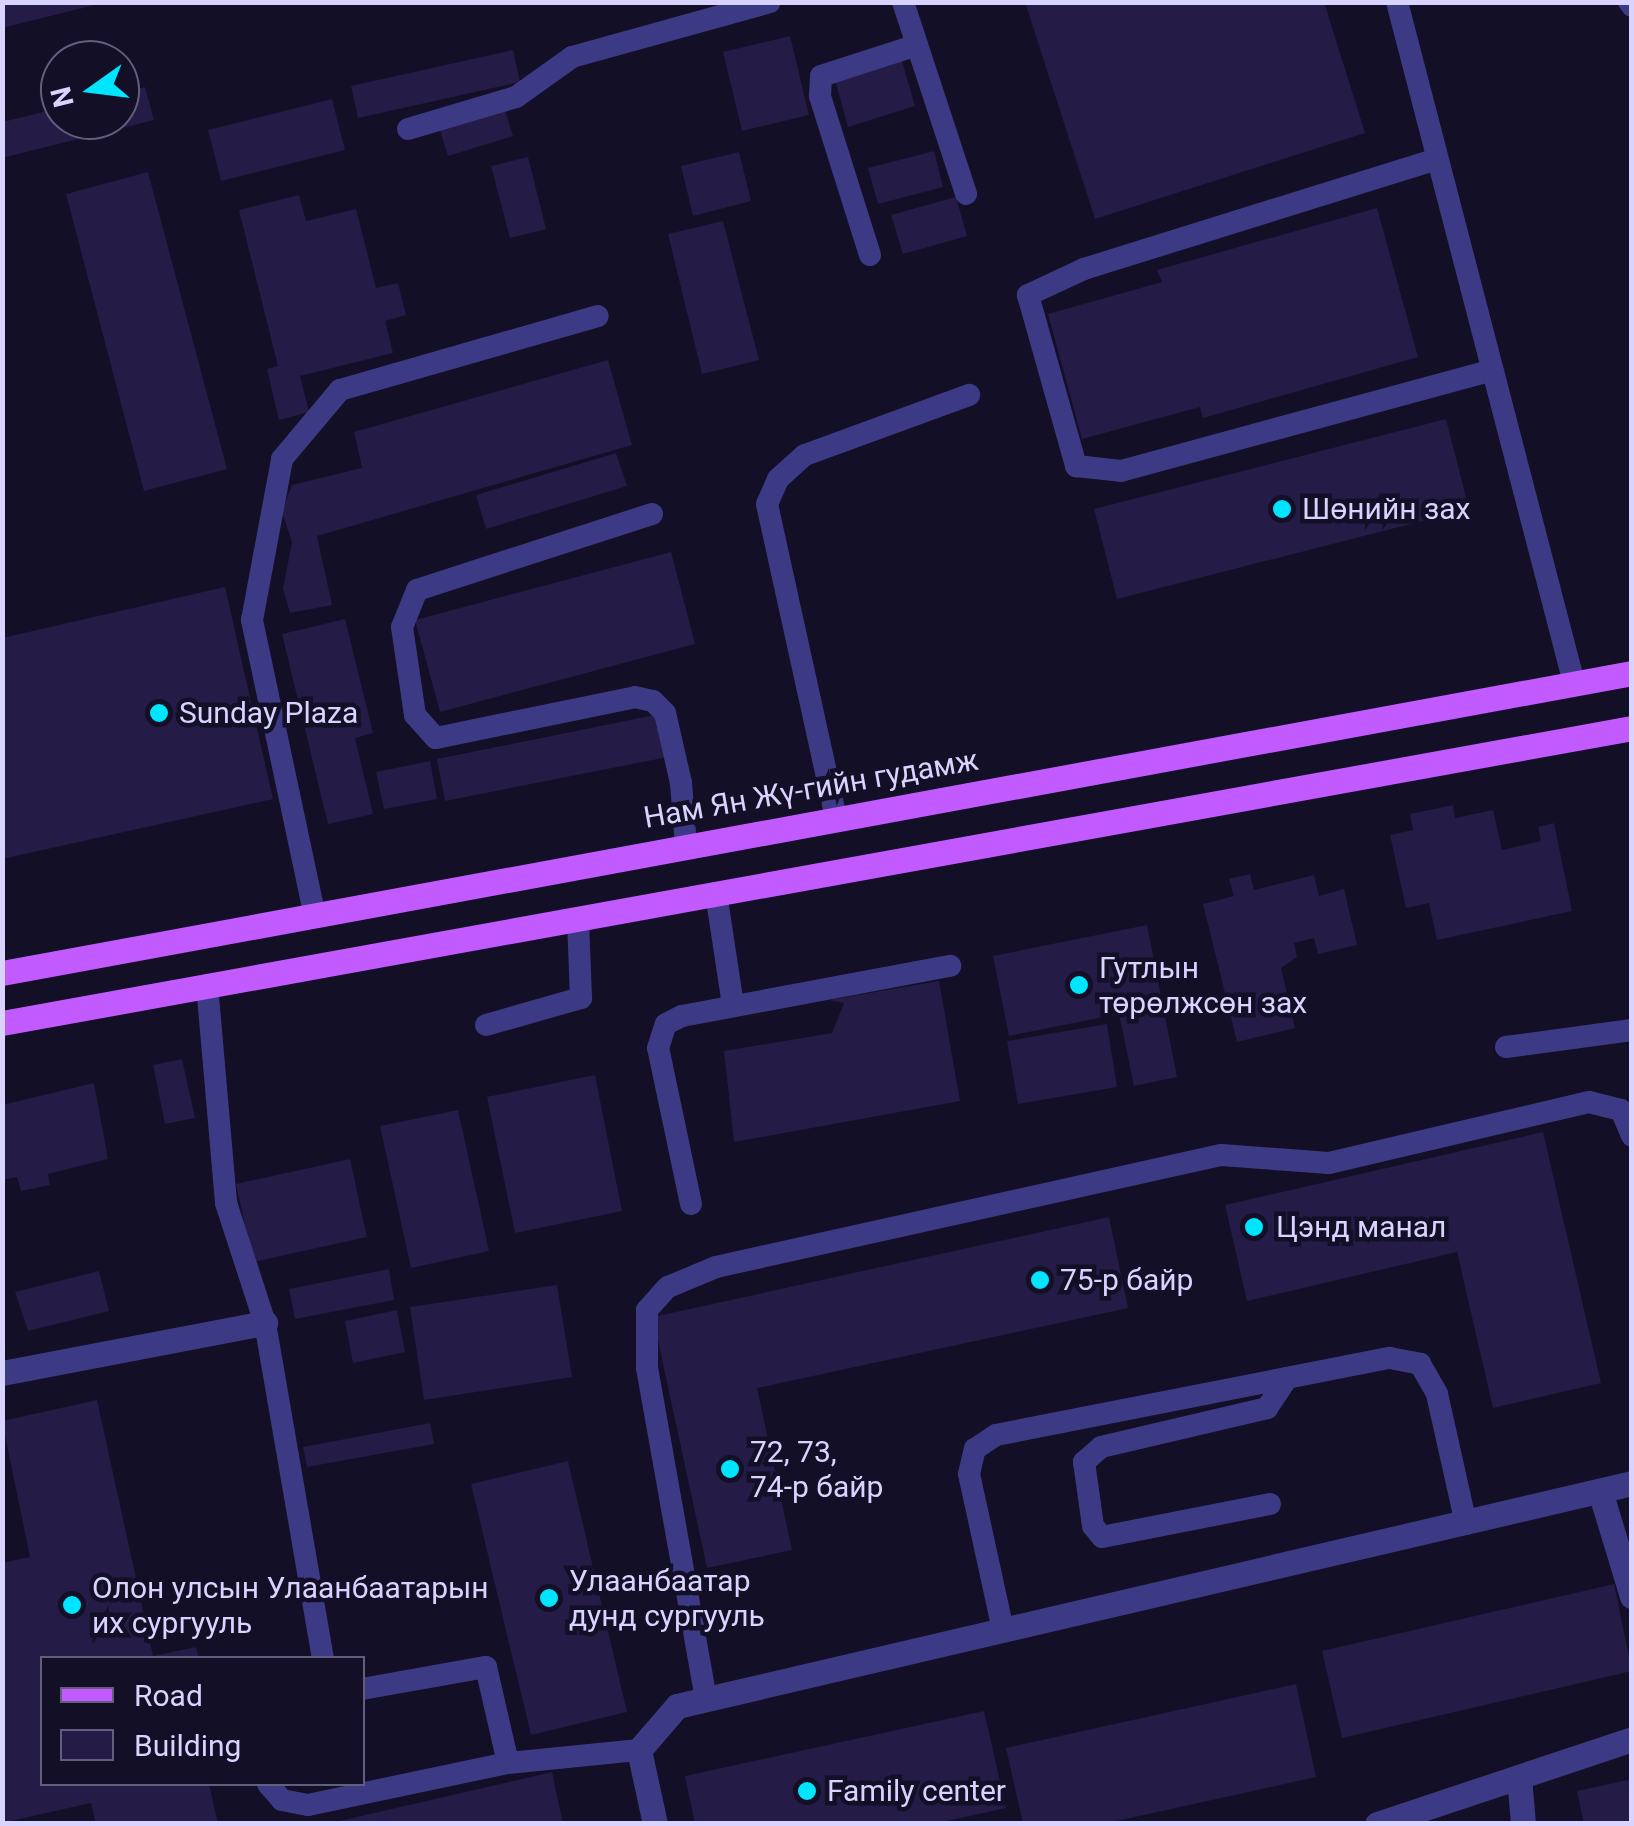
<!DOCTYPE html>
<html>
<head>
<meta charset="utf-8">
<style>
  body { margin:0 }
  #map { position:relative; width:1634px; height:1826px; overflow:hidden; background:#130f26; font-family:Roboto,sans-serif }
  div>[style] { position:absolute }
  .building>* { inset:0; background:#241b47 }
  .lane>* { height:22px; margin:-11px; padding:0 11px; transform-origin:11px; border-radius:11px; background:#3d3a85 }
  .street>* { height:25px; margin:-12.5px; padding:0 12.5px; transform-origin:12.5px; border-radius:12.5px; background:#3d3a85 }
  .primary>* { height:25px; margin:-12.5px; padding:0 12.5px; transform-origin:12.5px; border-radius:12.5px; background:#c25bff }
  .dots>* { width:28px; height:28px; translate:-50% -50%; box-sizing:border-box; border:5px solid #130f26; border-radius:50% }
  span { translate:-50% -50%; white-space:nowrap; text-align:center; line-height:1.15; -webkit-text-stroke:9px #130f26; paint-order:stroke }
  .poi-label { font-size:30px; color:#d9d4ff }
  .left { translate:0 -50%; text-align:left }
  .street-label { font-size:30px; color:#d9d4ff }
  .frame { position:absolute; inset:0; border:5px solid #d9d4ff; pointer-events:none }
  .legend { position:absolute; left:40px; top:1656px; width:325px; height:130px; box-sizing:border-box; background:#130f26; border:2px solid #625e7d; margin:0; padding:12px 18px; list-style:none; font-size:30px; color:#d9d4ff }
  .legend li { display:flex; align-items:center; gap:20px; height:50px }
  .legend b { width:50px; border:2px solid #625e7d }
  .north { position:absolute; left:40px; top:40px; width:100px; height:100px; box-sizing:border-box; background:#130f26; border:2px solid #625e7d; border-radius:50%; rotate:256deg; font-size:28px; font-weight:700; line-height:40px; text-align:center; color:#d9d4ff }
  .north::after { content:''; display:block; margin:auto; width:35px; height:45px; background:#00e5ff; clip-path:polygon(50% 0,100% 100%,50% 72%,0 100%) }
</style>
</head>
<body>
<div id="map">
  <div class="building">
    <i style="clip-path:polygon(2px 2px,99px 2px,99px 4px,2px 28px)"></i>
    <i style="clip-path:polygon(1025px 2px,1324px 2px,1365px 133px,1095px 219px)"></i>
    <i style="clip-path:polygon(790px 36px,809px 115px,742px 131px,723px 52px)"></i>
    <i style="clip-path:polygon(513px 50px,520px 82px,358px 118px,351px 86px)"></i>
    <i style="clip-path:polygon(902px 61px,915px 106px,848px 127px,835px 80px)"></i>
    <i style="clip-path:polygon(145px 87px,154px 120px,2px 158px,2px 122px,60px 108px,60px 120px,120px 120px,120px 93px)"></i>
    <i style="clip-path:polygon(332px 99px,345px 150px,221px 181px,208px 130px)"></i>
    <i style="clip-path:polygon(504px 107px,513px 136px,448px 156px,439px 127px)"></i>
    <i style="clip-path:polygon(934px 151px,943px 187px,878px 204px,868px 168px)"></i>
    <i style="clip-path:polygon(739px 152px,751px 201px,693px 216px,681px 166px)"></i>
    <i style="clip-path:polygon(528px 157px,546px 229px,510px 238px,491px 166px)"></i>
    <i style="clip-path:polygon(148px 172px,227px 469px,144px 491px,66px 194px)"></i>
    <i style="clip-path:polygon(299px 195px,306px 221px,356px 209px,376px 288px,398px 283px,406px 315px,385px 321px,393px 353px,300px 376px,309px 412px,279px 420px,267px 369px,278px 366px,239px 210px)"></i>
    <i style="clip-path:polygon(956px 197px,967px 236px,903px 254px,891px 215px)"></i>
    <i style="clip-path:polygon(1377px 208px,1418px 357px,1203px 418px,1200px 407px,1082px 439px,1048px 314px,1162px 282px,1157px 270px)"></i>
    <i style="clip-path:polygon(723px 221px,759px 360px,702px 374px,668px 234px)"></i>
    <i style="clip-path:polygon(608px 360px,632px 445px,317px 536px,332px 605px,290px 613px,283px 589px,292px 542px,282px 512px,292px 485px,362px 468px,354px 432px)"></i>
    <i style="clip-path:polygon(1446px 419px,1469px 509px,1117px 599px,1094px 509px)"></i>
    <i style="clip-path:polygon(616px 453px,627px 486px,486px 529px,476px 495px)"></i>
    <i style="clip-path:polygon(671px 552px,695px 644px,440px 712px,415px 620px)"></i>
    <i style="clip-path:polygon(225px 587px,273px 799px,2px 859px,2px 638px)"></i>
    <i style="clip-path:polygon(345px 619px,373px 733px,355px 738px,373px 814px,328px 824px,282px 634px)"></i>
    <i style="clip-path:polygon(660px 714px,668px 757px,445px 801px,437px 759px)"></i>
    <i style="clip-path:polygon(430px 761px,437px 799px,384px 809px,376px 772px)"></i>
    <i style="clip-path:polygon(1453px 805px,1455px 818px,1493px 810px,1502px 850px,1541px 841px,1538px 827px,1554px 823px,1572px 911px,1437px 940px,1429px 903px,1406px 908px,1390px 835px,1413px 830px,1410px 814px)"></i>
    <i style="clip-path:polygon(1250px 874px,1254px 890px,1314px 875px,1319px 896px,1344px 889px,1357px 945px,1318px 954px,1314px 938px,1294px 943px,1297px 957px,1281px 968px,1295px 1028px,1237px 1042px,1203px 904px,1234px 896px,1229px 879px)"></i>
    <i style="clip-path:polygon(1147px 925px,1177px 1077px,1134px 1086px,1119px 1014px,1009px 1036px,993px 956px)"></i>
    <i style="clip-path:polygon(939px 981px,960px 1101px,734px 1142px,724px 1051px,832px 1033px,844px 1003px,829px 1000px)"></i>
    <i style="clip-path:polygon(1107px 1024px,1117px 1087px,1018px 1104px,1007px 1041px)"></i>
    <i style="clip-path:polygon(182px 1059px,195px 1118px,165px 1124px,153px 1065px)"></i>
    <i style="clip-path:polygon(595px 1075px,622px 1211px,515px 1233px,487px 1097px)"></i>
    <i style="clip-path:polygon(94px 1083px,108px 1159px,48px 1174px,50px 1185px,21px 1191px,17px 1177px,2px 1180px,2px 1105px)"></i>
    <i style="clip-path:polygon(458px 1110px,489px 1251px,411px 1268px,380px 1126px)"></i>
    <i style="clip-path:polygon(1543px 1132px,1601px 1383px,1493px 1408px,1457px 1252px,1247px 1301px,1225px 1205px)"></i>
    <i style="clip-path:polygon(350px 1159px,367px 1237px,253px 1262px,236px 1184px)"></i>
    <i style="clip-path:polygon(1109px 1217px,1128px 1308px,757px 1388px,792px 1550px,707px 1568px,653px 1317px)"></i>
    <i style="clip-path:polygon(389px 1269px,394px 1300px,295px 1319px,289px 1289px)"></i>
    <i style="clip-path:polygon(99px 1271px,109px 1311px,28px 1331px,15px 1292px)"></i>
    <i style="clip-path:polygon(557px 1285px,572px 1377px,424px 1400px,410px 1307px)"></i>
    <i style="clip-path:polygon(397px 1310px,405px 1352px,353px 1363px,345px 1321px)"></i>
    <i style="clip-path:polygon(97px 1400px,153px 1656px,196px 1647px,199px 1658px,42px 1658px,42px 1784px,209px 1784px,218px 1824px,96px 1824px,91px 1803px,2px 1823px,2px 1563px,30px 1557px,2px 1421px)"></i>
    <i style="clip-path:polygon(430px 1423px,434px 1444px,307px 1467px,303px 1447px)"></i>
    <i style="clip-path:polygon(568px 1461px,627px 1712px,531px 1735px,471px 1484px)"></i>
    <i style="clip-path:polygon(1614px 1584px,1632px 1671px,1342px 1738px,1322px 1651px)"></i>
    <i style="clip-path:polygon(1296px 1684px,1316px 1777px,1103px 1824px,1023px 1824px,1006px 1748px)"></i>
    <i style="clip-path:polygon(984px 1711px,1006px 1808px,933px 1824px,695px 1824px,685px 1776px)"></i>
    <i style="clip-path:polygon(552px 1772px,563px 1824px,335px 1824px,335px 1822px)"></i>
    <i style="clip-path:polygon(1632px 1779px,1632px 1824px,1584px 1824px,1577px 1791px)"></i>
  </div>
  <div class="lane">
    <i style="left:903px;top:2px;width:202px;rotate:71.8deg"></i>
    <i style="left:1397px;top:2px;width:704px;rotate:75.43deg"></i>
    <i style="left:1629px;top:2px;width:5px;rotate:53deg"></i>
    <i style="left:408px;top:129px;width:113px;rotate:-16.5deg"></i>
    <i style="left:516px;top:97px;width:69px;rotate:-35.5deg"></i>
    <i style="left:572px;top:57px;width:205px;rotate:-15.5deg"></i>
    <i style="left:1437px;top:159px;width:370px;rotate:162.7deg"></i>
    <i style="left:1084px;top:269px;width:62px;rotate:155.1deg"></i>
    <i style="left:1028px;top:295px;width:178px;rotate:74.3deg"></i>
    <i style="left:1076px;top:466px;width:45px;rotate:6.3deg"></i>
    <i style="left:1121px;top:471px;width:385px;rotate:-15.2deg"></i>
    <i style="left:870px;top:255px;width:167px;rotate:-107.5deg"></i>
    <i style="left:820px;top:96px;width:20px;rotate:-87deg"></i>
    <i style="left:821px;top:76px;width:101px;rotate:-17.9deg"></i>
    <i style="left:652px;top:514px;width:247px;rotate:162.1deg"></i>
    <i style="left:417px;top:590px;width:40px;rotate:112deg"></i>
    <i style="left:402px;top:627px;width:89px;rotate:81.6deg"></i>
    <i style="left:415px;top:715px;width:31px;rotate:48deg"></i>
    <i style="left:436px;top:738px;width:203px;rotate:-11.6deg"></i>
    <i style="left:635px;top:697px;width:18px;rotate:13deg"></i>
    <i style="left:653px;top:701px;width:17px;rotate:45deg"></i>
    <i style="left:665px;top:713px;width:72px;rotate:77.1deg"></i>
    <i style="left:681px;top:783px;width:62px;rotate:85.4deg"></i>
    <i style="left:836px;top:818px;width:321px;rotate:-102.4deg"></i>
    <i style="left:767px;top:504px;width:27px;rotate:-66deg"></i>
    <i style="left:778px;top:479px;width:36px;rotate:-42deg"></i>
    <i style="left:805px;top:455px;width:175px;rotate:-20.1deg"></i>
    <i style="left:716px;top:893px;width:113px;rotate:81.4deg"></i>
    <i style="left:314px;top:912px;width:299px;rotate:-102deg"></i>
    <i style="left:252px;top:620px;width:164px;rotate:-79.4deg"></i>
    <i style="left:282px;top:459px;width:90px;rotate:-50deg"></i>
    <i style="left:340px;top:390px;width:268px;rotate:-16deg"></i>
    <i style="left:207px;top:985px;width:219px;rotate:85deg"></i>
    <i style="left:226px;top:1203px;width:126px;rotate:72deg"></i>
    <i style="left:265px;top:1323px;width:340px;rotate:80.2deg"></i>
    <i style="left:486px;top:1025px;width:99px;rotate:-15.9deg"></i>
    <i style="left:581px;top:998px;width:79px;rotate:-92.2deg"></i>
    <i style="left:1506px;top:1047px;width:127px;rotate:-7.7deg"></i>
    <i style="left:691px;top:1204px;width:159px;rotate:-101.9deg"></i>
    <i style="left:658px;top:1048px;width:25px;rotate:-72deg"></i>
    <i style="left:666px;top:1024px;width:18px;rotate:-27deg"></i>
    <i style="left:682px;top:1016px;width:273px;rotate:-10.6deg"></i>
    <i style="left:1270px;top:1504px;width:171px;rotate:168.9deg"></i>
    <i style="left:1102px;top:1537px;width:14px;rotate:-129deg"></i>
    <i style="left:1093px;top:1526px;width:65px;rotate:-98deg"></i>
    <i style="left:1084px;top:1462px;width:23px;rotate:-41deg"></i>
    <i style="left:1101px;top:1447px;width:171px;rotate:-13.2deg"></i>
    <i style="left:1267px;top:1408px;width:36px;rotate:-56deg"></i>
    <i style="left:1003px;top:1630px;width:160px;rotate:-102.3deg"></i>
    <i style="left:969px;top:1474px;width:26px;rotate:-77deg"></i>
    <i style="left:975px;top:1449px;width:25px;rotate:-34deg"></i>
    <i style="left:996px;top:1435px;width:401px;rotate:-11.1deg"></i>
    <i style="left:1390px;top:1358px;width:31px;rotate:11deg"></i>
    <i style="left:1420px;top:1364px;width:34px;rotate:60deg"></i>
    <i style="left:1437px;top:1394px;width:133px;rotate:77.4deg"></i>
    <i style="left:362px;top:1689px;width:126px;rotate:-10.1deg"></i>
    <i style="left:486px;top:1667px;width:98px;rotate:77.1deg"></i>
    <i style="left:508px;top:1763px;width:132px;rotate:-5.7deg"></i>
    <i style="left:706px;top:1699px;width:336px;rotate:-100.1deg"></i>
    <i style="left:647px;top:1368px;width:58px;rotate:-90deg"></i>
    <i style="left:647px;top:1310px;width:31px;rotate:-48deg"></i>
    <i style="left:668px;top:1287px;width:52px;rotate:-22.6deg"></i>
    <i style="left:716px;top:1267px;width:517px;rotate:-12.5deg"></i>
    <i style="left:1221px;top:1155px;width:108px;rotate:4.2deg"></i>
    <i style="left:1329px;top:1163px;width:267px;rotate:-13.2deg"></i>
    <i style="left:1589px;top:1102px;width:33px;rotate:14deg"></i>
    <i style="left:1621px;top:1110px;width:28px;rotate:67deg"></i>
    <i style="left:268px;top:1784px;width:21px;rotate:49deg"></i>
    <i style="left:282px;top:1800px;width:26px;rotate:11deg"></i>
    <i style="left:308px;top:1805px;width:204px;rotate:-11.9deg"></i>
  </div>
  <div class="street">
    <i style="left:2px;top:1373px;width:268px;rotate:-10.8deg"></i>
    <i style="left:1600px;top:1491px;width:110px;rotate:73.1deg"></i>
    <i style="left:1519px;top:1777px;width:47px;rotate:85.1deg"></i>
    <i style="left:655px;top:1824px;width:76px;rotate:-102.2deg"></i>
    <i style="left:639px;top:1750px;width:58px;rotate:-49.2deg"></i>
    <i style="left:677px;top:1706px;width:981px;rotate:-13.14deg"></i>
    <i style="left:1377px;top:1824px;width:269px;rotate:-18.4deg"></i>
  </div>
  <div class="primary">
    <i style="left:2px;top:973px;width:1657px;rotate:-10.43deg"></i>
    <i style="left:2px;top:1023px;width:1656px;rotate:-10.26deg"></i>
  </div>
  <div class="dots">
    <i style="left:1282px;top:509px;background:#00e5ff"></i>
    <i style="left:159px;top:713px;background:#00e5ff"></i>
    <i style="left:1079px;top:985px;background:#00e5ff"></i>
    <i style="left:1254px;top:1227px;background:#00e5ff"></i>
    <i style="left:1040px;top:1280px;background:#00e5ff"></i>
    <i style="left:730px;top:1469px;background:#00e5ff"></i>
    <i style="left:549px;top:1598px;background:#00e5ff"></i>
    <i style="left:72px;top:1605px;background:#00e5ff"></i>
    <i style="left:807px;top:1791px;background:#00e5ff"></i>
  </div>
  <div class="poi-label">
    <span class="left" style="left:1302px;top:509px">Шөнийн зах</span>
    <span class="left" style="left:179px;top:713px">Sunday Plaza</span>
    <span class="left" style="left:1099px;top:985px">Гутлын<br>төрөлжсөн зах</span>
    <span class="left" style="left:1276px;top:1227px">Цэнд манал</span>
    <span class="left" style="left:1060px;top:1280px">75-р байр</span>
    <span class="left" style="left:750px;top:1469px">72, 73,<br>74-р байр</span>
    <span class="left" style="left:569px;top:1598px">Улаанбаатар<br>дунд сургууль</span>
    <span class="left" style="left:92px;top:1605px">Олон улсын Улаанбаатарын<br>их сургууль</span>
    <span class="left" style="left:827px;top:1791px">Family center</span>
  </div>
  <div class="street-label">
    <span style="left:811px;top:789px;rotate:-10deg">Нам Ян Жү-гийн гудамж</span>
  </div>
  <div class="frame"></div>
  <ul class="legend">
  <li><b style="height:12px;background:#c25bff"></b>Road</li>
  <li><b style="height:28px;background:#241b47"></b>Building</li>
  </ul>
  <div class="north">N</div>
</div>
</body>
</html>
